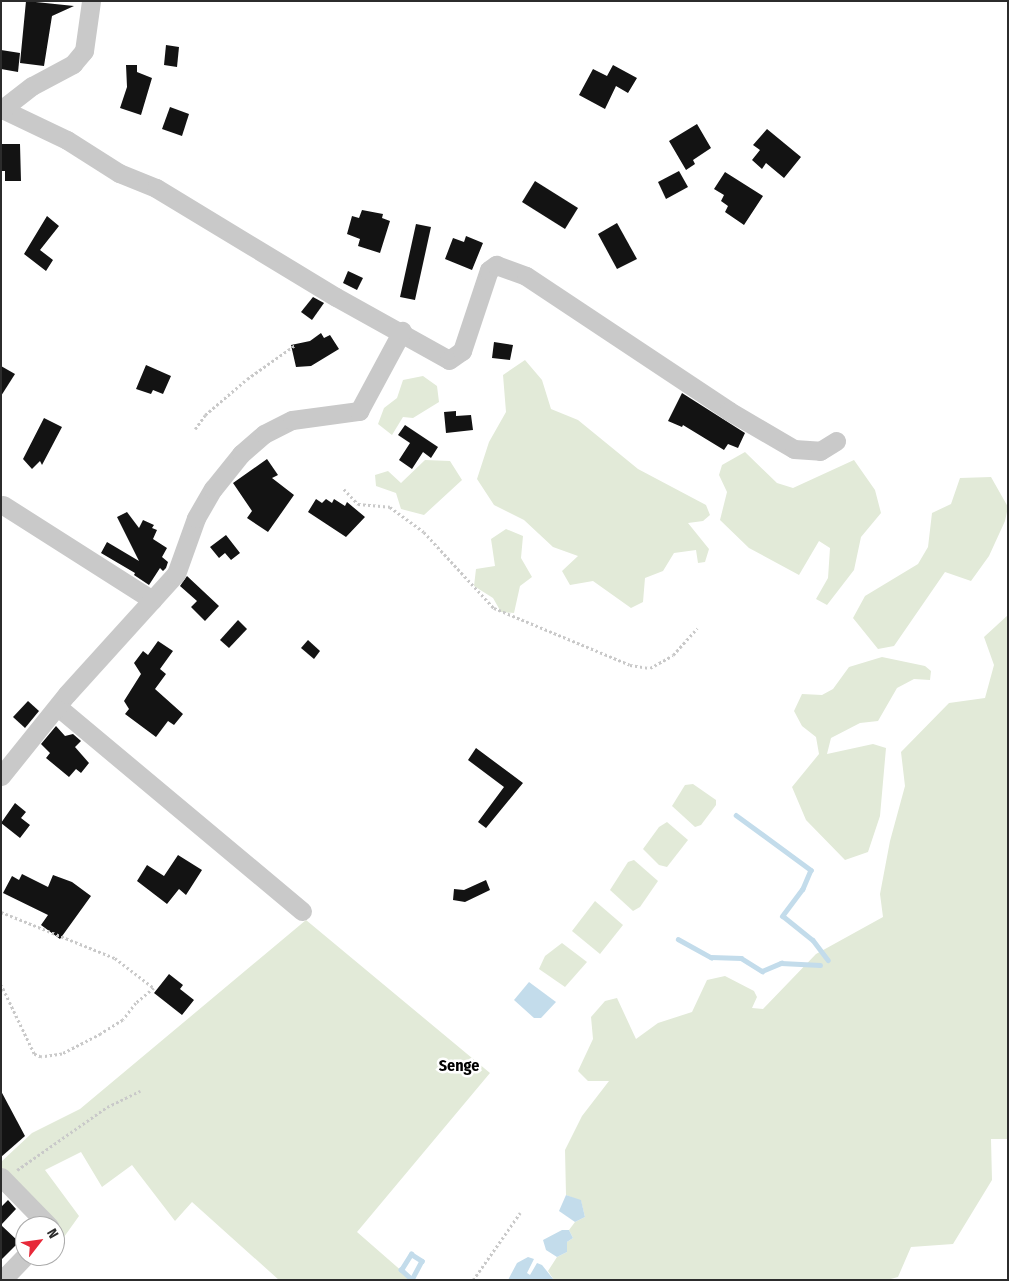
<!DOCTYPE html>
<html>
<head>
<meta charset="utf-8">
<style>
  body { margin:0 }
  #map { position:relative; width:1009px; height:1281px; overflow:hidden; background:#fff; font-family:"Fira Sans Condensed",sans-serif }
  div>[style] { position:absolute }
  .green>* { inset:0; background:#e2ead8 }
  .water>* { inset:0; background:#c3dceb }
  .stream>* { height:4.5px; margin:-2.25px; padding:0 2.25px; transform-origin:2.25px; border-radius:2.25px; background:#c3dceb }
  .building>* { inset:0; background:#131313 }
  .path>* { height:2.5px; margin-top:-1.25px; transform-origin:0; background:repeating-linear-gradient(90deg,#c9c9c9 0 2.5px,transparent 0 5px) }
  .minor>* { height:19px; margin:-9.5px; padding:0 9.5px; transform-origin:9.5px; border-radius:9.5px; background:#c9c9c9 }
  span { translate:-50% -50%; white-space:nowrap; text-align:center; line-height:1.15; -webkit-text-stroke:5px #fff; paint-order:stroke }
  .quarter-label { font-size:16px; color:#000; font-weight:700 }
  .frame { position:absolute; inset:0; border:2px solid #2c2c2c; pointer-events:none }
  .north { position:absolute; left:15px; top:1216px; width:50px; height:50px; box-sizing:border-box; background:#fff; border:1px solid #ababab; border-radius:50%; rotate:60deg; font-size:14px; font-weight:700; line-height:20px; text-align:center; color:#2c2c2c }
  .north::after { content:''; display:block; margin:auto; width:18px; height:22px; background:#e72939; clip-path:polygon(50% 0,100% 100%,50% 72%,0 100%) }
</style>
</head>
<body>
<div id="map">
  <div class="green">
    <i style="clip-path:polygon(525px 360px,542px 380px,551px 409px,578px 420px,638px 469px,706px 505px,710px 515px,703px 521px,688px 523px,709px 549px,705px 562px,698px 563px,696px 550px,674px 553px,663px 571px,645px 578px,643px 602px,631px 608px,593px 581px,570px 585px,562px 571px,578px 556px,553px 547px,524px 520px,494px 505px,477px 479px,489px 442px,506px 412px,503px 375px)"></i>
    <i style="clip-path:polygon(423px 376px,437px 386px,439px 402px,413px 418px,403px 417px,392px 435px,378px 424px,384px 408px,397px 398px,403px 380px)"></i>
    <i style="clip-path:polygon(745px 452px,777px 483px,793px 488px,854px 460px,875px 490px,881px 513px,861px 537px,854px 570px,827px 605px,816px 599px,828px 578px,830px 548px,819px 541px,799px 575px,749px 548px,720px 520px,727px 492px,719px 475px,722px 465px)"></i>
    <i style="clip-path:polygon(425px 460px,450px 461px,462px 480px,424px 515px,401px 509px,396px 493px,376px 486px,375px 475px,388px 471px,401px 483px)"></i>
    <i style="clip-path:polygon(991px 477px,1008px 507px,1005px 521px,989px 556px,971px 581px,945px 572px,894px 646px,878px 649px,853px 618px,865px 596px,918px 564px,928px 547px,932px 513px,951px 504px,960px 478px)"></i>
    <i style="clip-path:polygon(506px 529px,523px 536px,521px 558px,532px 577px,520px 586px,514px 613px,501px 612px,493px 598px,474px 586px,476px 569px,495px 566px,491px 539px)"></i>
    <i style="clip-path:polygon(1008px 615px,1008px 1139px,991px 1139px,992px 1180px,953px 1244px,911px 1247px,898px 1277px,887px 1280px,554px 1280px,548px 1271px,557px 1257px,567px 1252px,567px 1242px,573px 1238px,569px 1230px,575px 1222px,585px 1217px,581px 1201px,566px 1195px,565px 1150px,582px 1116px,609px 1081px,588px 1081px,578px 1071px,593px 1039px,591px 1017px,605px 1001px,617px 998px,636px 1039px,658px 1023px,692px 1012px,707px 980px,725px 976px,754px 991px,757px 997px,752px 1008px,763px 1009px,816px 954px,883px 917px,880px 894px,890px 841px,905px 786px,901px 752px,949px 703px,985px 698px,994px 665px,984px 637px)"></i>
    <i style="clip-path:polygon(882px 657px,925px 666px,931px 671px,930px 680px,914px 679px,897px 688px,878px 721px,860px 723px,831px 738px,827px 754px,873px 744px,886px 748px,880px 816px,868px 852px,845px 860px,806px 820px,792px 787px,819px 754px,816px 737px,802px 726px,794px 711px,802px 694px,822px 695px,833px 689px,849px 667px)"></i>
    <i style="clip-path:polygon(693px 784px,716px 800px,716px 805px,701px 825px,695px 827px,672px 806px,685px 785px)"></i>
    <i style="clip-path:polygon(667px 822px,688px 840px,667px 867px,659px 865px,643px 849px,659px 827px)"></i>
    <i style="clip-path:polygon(634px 860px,658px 881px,640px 907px,633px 911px,610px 890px,628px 862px)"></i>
    <i style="clip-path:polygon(595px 901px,623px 925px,600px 954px,572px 931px)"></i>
    <i style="clip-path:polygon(306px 920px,490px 1073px,357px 1232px,412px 1280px,279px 1280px,192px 1202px,175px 1221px,132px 1165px,102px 1187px,81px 1152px,45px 1170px,79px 1216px,64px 1237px,1px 1171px,1px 1162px,32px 1133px,80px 1109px)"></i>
    <i style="clip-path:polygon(562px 943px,587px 962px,565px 987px,539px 969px,545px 956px)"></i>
  </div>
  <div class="water">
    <i style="clip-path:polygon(529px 982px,556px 1002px,541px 1018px,534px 1018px,514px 1000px)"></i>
    <i style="clip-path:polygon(566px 1195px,581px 1200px,585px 1217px,575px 1222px,559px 1211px)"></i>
    <i style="clip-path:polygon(562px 1230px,569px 1230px,573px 1238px,567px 1242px,567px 1252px,557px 1257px,546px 1250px,543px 1240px)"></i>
    <i style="clip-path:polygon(528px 1257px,534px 1259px,527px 1273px,530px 1275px,537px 1263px,542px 1265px,554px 1280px,508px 1280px,517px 1263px)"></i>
  </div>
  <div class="stream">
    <i style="left:736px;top:815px;width:93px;rotate:36.3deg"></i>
    <i style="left:811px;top:870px;width:21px;rotate:113deg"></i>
    <i style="left:803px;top:889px;width:34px;rotate:127deg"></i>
    <i style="left:783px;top:916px;width:38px;rotate:39deg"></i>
    <i style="left:813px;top:940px;width:25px;rotate:53deg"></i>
    <i style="left:678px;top:939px;width:38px;rotate:29deg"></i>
    <i style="left:711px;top:957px;width:30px;rotate:2deg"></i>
    <i style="left:741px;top:958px;width:25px;rotate:32deg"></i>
    <i style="left:762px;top:971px;width:21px;rotate:-23deg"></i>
    <i style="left:781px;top:963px;width:39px;rotate:3deg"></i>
    <i style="left:412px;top:1280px;width:15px;rotate:-138deg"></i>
    <i style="left:401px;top:1270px;width:19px;rotate:-58deg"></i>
    <i style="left:411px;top:1254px;width:13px;rotate:32deg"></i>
    <i style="left:422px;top:1261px;width:21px;rotate:118deg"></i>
  </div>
  <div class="building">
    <i style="clip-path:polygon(26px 1px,74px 6px,52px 16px,44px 66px,20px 63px)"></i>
    <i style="clip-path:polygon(166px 45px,179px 47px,177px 67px,164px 65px)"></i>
    <i style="clip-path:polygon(1px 50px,20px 53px,18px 72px,1px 69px)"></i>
    <i style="clip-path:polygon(126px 65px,137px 65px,137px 72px,152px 78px,141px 115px,120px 108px,127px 87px)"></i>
    <i style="clip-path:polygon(613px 65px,637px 78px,628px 93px,616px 86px,605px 109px,579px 95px,593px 69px,607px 76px)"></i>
    <i style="clip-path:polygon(170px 107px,189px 114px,182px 136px,162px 129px)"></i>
    <i style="clip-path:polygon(697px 124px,711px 148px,693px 160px,695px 164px,686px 170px,669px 141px)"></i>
    <i style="clip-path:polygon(767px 129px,801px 157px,784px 178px,766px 163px,762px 169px,752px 160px,760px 150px,753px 145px)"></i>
    <i style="clip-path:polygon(1px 144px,20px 144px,21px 181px,5px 181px,5px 171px,1px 171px)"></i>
    <i style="clip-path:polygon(679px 171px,688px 187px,666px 199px,658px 182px)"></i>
    <i style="clip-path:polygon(725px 172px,763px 196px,744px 225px,725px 212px,728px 206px,721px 201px,724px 195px,714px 189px)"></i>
    <i style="clip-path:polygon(535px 181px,578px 208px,565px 229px,522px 202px)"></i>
    <i style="clip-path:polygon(362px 210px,383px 214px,382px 218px,390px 221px,380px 253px,358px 246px,360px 239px,347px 234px,352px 216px,359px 218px)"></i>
    <i style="clip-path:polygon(47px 216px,59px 226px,40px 250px,53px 260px,46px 271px,24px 254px)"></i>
    <i style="clip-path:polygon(617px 223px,637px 259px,617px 269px,598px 234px)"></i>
    <i style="clip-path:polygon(416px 224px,431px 227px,415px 300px,400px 297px)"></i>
    <i style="clip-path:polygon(466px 236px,483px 243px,472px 270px,445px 259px,453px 238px,464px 242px)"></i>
    <i style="clip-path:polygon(348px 271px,363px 278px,357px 290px,343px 283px)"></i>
    <i style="clip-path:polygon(313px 297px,324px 303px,312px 320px,301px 312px)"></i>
    <i style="clip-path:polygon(321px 333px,324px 338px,330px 335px,339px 349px,311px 366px,296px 367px,291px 345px,310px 341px)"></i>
    <i style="clip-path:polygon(494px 342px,513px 345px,510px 360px,492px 358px)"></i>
    <i style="clip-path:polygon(146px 365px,171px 376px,163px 394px,153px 390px,151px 394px,136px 389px)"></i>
    <i style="clip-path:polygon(1px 366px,15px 374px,1px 396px)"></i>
    <i style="clip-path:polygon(682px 393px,745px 433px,738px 448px,728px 444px,724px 450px,683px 425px,682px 427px,668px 421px)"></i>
    <i style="clip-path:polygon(456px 411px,456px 416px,471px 415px,473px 430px,446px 433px,444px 412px)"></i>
    <i style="clip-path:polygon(44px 418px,62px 427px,42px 465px,40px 461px,32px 469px,23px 459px)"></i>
    <i style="clip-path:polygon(405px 425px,438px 447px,431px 458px,423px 452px,412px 469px,399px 460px,410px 443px,398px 435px)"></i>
    <i style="clip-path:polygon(267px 459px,278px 475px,272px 478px,294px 495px,268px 532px,247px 518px,252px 511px,233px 483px)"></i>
    <i style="clip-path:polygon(316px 499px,322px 503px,326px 499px,332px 503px,334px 499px,345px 506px,347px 502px,365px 517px,346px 537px,308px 512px)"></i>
    <i style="clip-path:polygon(127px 512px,139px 528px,143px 520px,154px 525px,152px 528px,157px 530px,153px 539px,167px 548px,162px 557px,168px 562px,166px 568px,163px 571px,160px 568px,149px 585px,134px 575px,135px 573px,101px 553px,107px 542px,139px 561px,117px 517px)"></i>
    <i style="clip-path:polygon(226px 535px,240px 553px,231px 560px,225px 553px,219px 558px,210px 547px)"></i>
    <i style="clip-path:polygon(187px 576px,219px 606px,205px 621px,191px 607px,197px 601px,180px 586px)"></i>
    <i style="clip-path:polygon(238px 620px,247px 629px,229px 648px,220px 640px)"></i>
    <i style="clip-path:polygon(308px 640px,320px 651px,314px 659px,301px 648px)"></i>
    <i style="clip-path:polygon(158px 641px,173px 651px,160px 669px,166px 674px,155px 689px,183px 714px,174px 725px,168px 721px,156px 737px,125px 714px,129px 709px,124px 701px,141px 674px,134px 663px,143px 651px,148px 655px)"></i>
    <i style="clip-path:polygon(28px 701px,39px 711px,25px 728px,13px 717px)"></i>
    <i style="clip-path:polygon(56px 726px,65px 736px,73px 734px,81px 741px,75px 747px,89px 763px,81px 773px,76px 769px,69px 777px,46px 758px,50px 753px,41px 744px)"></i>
    <i style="clip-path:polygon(476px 748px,523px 783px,486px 828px,478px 822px,504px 787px,468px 760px)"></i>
    <i style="clip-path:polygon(15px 803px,26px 812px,21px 818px,30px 825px,20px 838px,1px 823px)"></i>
    <i style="clip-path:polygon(178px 855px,202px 870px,186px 895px,179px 889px,167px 904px,137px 881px,147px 865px,164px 876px)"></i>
    <i style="clip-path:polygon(22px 874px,48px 887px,53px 875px,72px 882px,91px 896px,60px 939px,41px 925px,48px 915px,3px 893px,12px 876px,19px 880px)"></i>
    <i style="clip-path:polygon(486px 880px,490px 890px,465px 902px,453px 900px,454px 889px,464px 890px)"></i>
    <i style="clip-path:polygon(169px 974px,183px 985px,180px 989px,194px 1000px,182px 1015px,154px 993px)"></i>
    <i style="clip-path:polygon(1px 1091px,25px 1136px,1px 1157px)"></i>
    <i style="clip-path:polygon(8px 1200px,16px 1209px,1px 1225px,19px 1242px,1px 1260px,1px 1207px)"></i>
  </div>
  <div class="path">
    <i style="left:195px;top:429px;width:17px;rotate:-54deg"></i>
    <i style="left:205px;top:415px;width:55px;rotate:-40.6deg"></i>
    <i style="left:247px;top:379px;width:59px;rotate:-35.3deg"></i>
    <i style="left:344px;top:489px;width:21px;rotate:47deg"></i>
    <i style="left:358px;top:504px;width:32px;rotate:5deg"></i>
    <i style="left:390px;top:507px;width:42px;rotate:36.3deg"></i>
    <i style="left:424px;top:532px;width:103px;rotate:47.4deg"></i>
    <i style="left:494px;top:608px;width:147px;rotate:22.7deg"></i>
    <i style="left:630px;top:665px;width:20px;rotate:9deg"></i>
    <i style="left:650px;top:668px;width:26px;rotate:-29deg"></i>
    <i style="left:673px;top:655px;width:36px;rotate:-48deg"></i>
    <i style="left:1px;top:912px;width:123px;rotate:22deg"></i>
    <i style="left:115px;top:958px;width:49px;rotate:37.6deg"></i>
    <i style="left:154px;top:988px;width:23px;rotate:140deg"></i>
    <i style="left:136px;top:1003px;width:21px;rotate:127deg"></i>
    <i style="left:123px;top:1020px;width:26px;rotate:148deg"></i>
    <i style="left:101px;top:1034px;width:44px;rotate:152.9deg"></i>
    <i style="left:62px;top:1054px;width:21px;rotate:172deg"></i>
    <i style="left:41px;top:1057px;width:8px;rotate:-157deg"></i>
    <i style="left:34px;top:1054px;width:76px;rotate:-115.6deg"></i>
    <i style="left:17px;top:1170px;width:110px;rotate:-35deg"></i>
    <i style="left:107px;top:1107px;width:37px;rotate:-26deg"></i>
    <i style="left:473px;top:1280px;width:82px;rotate:-55deg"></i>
  </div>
  <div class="minor">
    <i style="left:2px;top:109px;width:72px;rotate:25.5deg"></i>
    <i style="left:67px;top:140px;width:62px;rotate:32.4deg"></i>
    <i style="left:119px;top:173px;width:40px;rotate:22deg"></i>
    <i style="left:156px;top:188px;width:210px;rotate:31.2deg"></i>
    <i style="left:336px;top:297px;width:129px;rotate:29.1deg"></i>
    <i style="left:449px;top:360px;width:16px;rotate:-35deg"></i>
    <i style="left:462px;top:351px;width:85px;rotate:-71.6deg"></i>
    <i style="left:489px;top:270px;width:9px;rotate:-36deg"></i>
    <i style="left:496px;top:265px;width:32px;rotate:20deg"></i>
    <i style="left:526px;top:276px;width:244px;rotate:33.6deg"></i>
    <i style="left:729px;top:411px;width:75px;rotate:30.3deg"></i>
    <i style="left:794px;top:449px;width:26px;rotate:4deg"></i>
    <i style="left:820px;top:451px;width:19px;rotate:-32deg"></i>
    <i style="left:1px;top:110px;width:39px;rotate:-38deg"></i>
    <i style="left:32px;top:86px;width:47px;rotate:-28.2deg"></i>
    <i style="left:73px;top:64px;width:17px;rotate:-50deg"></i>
    <i style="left:84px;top:51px;width:50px;rotate:-82deg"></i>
    <i style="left:3px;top:505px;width:177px;rotate:32.5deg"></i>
    <i style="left:58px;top:707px;width:318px;rotate:39.9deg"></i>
    <i style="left:1px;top:776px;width:105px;rotate:-51.2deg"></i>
    <i style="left:67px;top:694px;width:162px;rotate:-47.8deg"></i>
    <i style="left:176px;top:574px;width:59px;rotate:-70.3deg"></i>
    <i style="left:196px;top:518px;width:34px;rotate:-60deg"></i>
    <i style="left:213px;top:489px;width:45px;rotate:-51.3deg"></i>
    <i style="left:241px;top:454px;width:30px;rotate:-41deg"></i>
    <i style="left:264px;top:434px;width:31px;rotate:-27deg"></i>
    <i style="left:292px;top:420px;width:68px;rotate:-7.7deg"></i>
    <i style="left:359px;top:411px;width:91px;rotate:-61.7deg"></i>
    <i style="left:1px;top:1177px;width:69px;rotate:45.6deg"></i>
    <i style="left:2px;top:1280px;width:33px;rotate:-46deg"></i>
  </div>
  <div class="quarter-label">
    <span style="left:459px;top:1066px">Senge</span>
  </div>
  <div class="frame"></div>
  <div class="north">N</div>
</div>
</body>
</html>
